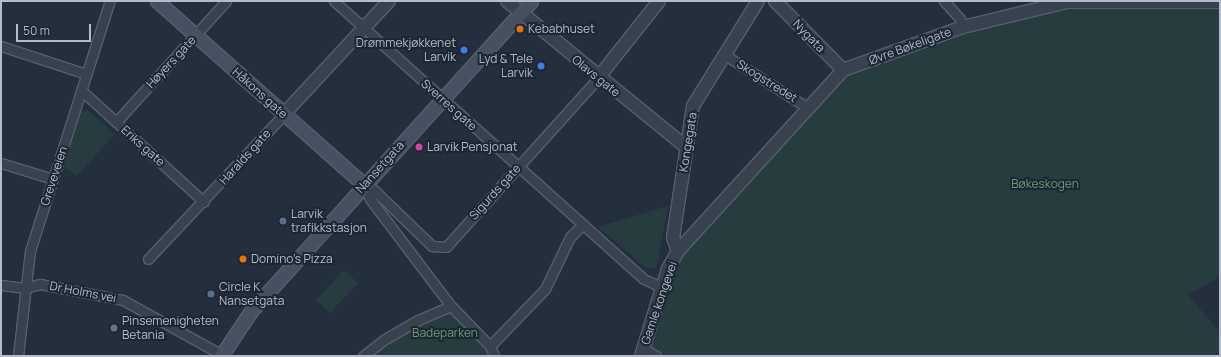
<!DOCTYPE html>
<html>
<head>
<meta charset="utf-8">
<style>
  body { margin:0 }
  #map { position:relative; width:1221px; height:357px; overflow:hidden; background:#242f3e; font-family:Manrope,sans-serif }
  div>[style] { position:absolute }
  .green>* { inset:0; background:#263c3f }
  .roads { filter:drop-shadow(1px 0 #565f6c) drop-shadow(-1px 0 #565f6c) drop-shadow(0 1px #565f6c) drop-shadow(0 -1px #565f6c) }
  .minor>* { height:9px; margin:-4.5px; padding:0 4.5px; transform-origin:4.5px; border-radius:4.5px; background:#38414e }
  .tertiary>* { height:12px; margin:-6px; padding:0 6px; transform-origin:6px; border-radius:6px; background:#38414e }
  .secondary>* { height:13px; margin:-6.5px; padding:0 6.5px; transform-origin:6.5px; border-radius:6.5px; background:#465061 }
  .dots>* { width:11px; height:11px; translate:-50% -50%; box-sizing:border-box; border:2px solid #1d2633; border-radius:50% }
  span { translate:-50% -50%; white-space:nowrap; text-align:center; line-height:1.15; -webkit-text-stroke:4px #1d2633; paint-order:stroke }
  .poi-label { font-size:12px; color:#b4bcc9 }
  .left { translate:0 -50%; text-align:left }
  .right { translate:-100% -50%; text-align:right }
  .street-label { font-size:12px; color:#b4bcc9 }
  .park-label { font-size:12px; color:#6b9a76 }
  .frame { position:absolute; inset:0; border:2px solid #b4bcc9; pointer-events:none }
  .scale { position:absolute; left:16px; top:24px; width:75px; height:18px; box-sizing:border-box; border:2px solid #b4bcc9; border-top:0; padding-left:5px; font-size:12px; line-height:14px; white-space:nowrap; color:#b4bcc9; -webkit-text-stroke:3px #1d2633; paint-order:stroke }
</style>
</head>
<body>
<div id="map">
  <div class="green">
    <i style="clip-path:polygon(1066px 2px,1220px 2px,1220px 276px,1188px 295px,1220px 332px,1220px 356px,641px 356px,668px 269px,843px 70px,930px 38px)"></i>
    <i style="clip-path:polygon(87px 110px,115px 134px,77px 176px,64px 167px,81px 112px)"></i>
    <i style="clip-path:polygon(668px 206px,657px 266px,653px 269px,646px 268px,598px 227px)"></i>
    <i style="clip-path:polygon(344px 270px,358px 283px,330px 313px,316px 300px)"></i>
    <i style="clip-path:polygon(442px 310px,453px 311px,493px 356px,371px 356px,418px 320px)"></i>
  </div>
  <div class="roads">
    <div class="minor">
      <i style="left:334px;top:1px;width:416px;rotate:41.9deg"></i>
      <i style="left:644px;top:279px;width:21px;rotate:25deg"></i>
      <i style="left:944px;top:1px;width:24px;rotate:48deg"></i>
      <i style="left:960px;top:19px;width:9px;rotate:69deg"></i>
      <i style="left:1px;top:46px;width:89px;rotate:18.2deg"></i>
      <i style="left:725px;top:55px;width:98px;rotate:32.6deg"></i>
      <i style="left:81px;top:90px;width:166px;rotate:42.3deg"></i>
      <i style="left:116px;top:122px;width:164px;rotate:-47.7deg"></i>
      <i style="left:1px;top:163px;width:54px;rotate:17.1deg"></i>
      <i style="left:364px;top:185px;width:11px;rotate:27deg"></i>
      <i style="left:374px;top:190px;width:81px;rotate:44deg"></i>
      <i style="left:432px;top:246px;width:14px;rotate:4deg"></i>
      <i style="left:446px;top:247px;width:227px;rotate:-48deg"></i>
      <i style="left:364px;top:185px;width:15px;rotate:67deg"></i>
      <i style="left:370px;top:199px;width:134px;rotate:52.9deg"></i>
      <i style="left:451px;top:306px;width:56px;rotate:45.7deg"></i>
      <i style="left:490px;top:346px;width:11px;rotate:68deg"></i>
      <i style="left:148px;top:259px;width:199px;rotate:-46.8deg"></i>
      <i style="left:1px;top:285px;width:24px;rotate:7deg"></i>
      <i style="left:25px;top:288px;width:16px;rotate:-15deg"></i>
      <i style="left:40px;top:284px;width:85px;rotate:10.9deg"></i>
      <i style="left:123px;top:300px;width:115px;rotate:29deg"></i>
      <i style="left:490px;top:346px;width:79px;rotate:-46deg"></i>
      <i style="left:545px;top:289px;width:58px;rotate:-64.3deg"></i>
      <i style="left:570px;top:237px;width:18px;rotate:-45deg"></i>
      <i style="left:644px;top:349px;width:14px;rotate:30deg"></i>
      <i style="left:18px;top:356px;width:106px;rotate:-83.5deg"></i>
      <i style="left:30px;top:251px;width:262px;rotate:-72.3deg"></i>
      <i style="left:363px;top:356px;width:28px;rotate:-38deg"></i>
      <i style="left:385px;top:339px;width:38px;rotate:-30deg"></i>
      <i style="left:418px;top:320px;width:36px;rotate:-23deg"></i>
    </div>
    <div class="tertiary">
      <i style="left:507px;top:1px;width:232px;rotate:39.2deg"></i>
      <i style="left:775px;top:1px;width:97px;rotate:45.4deg"></i>
      <i style="left:598px;top:78px;width:98px;rotate:-51.6deg"></i>
      <i style="left:284px;top:114px;width:154px;rotate:-47.1deg"></i>
      <i style="left:678px;top:251px;width:14px;rotate:-111deg"></i>
      <i style="left:673px;top:238px;width:134px;rotate:-81.4deg"></i>
      <i style="left:693px;top:106px;width:123px;rotate:-58.2deg"></i>
      <i style="left:641px;top:356px;width:91px;rotate:-72.8deg"></i>
      <i style="left:668px;top:269px;width:21px;rotate:-61deg"></i>
      <i style="left:678px;top:251px;width:245px;rotate:-47.6deg"></i>
      <i style="left:843px;top:70px;width:127px;rotate:-19.7deg"></i>
      <i style="left:963px;top:27px;width:106px;rotate:-13.6deg"></i>
      <i style="left:1066px;top:2px;width:154px"></i>
    </div>
    <div class="secondary">
      <i style="left:157px;top:1px;width:277px;rotate:41.6deg"></i>
      <i style="left:221px;top:356px;width:54px;rotate:-56.3deg"></i>
      <i style="left:251px;top:311px;width:418px;rotate:-47.9deg"></i>
    </div>
  </div>
  <div class="dots">
    <i style="left:520px;top:29px;background:#e8710a"></i>
    <i style="left:464px;top:50px;background:#3f7fe0"></i>
    <i style="left:541px;top:66px;background:#3f7fe0"></i>
    <i style="left:419px;top:147px;background:#d1479c"></i>
    <i style="left:283px;top:221px;background:#5c6f8a"></i>
    <i style="left:243px;top:259px;background:#e8710a"></i>
    <i style="left:211px;top:294px;background:#5c6f8a"></i>
    <i style="left:114px;top:328px;background:#6b7280"></i>
  </div>
  <div class="poi-label">
    <span class="left" style="left:528px;top:29px">Kebabhuset</span>
    <span class="right" style="left:456px;top:50px">Drømmekjøkkenet<br>Larvik</span>
    <span class="right" style="left:533px;top:66px">Lyd &amp; Tele<br>Larvik</span>
    <span class="left" style="left:427px;top:147px">Larvik Pensjonat</span>
    <span class="left" style="left:291px;top:221px">Larvik<br>trafikkstasjon</span>
    <span class="left" style="left:251px;top:259px">Domino's Pizza</span>
    <span class="left" style="left:219px;top:294px">Circle K<br>Nansetgata</span>
    <span class="left" style="left:122px;top:328px">Pinsemenigheten<br>Betania</span>
  </div>
  <div class="street-label">
    <span style="left:809px;top:36px;rotate:46deg">Nygata</span>
    <span style="left:910px;top:46px;rotate:-20deg">Øvre Bøkeligate</span>
    <span style="left:171px;top:62px;rotate:-47deg">Høyers gate</span>
    <span style="left:596px;top:76px;rotate:39deg">Olavs gate</span>
    <span style="left:767px;top:81px;rotate:32deg">Skogstredet</span>
    <span style="left:260px;top:93px;rotate:42deg">Håkons gate</span>
    <span style="left:449px;top:105px;rotate:42deg">Sverres gate</span>
    <span style="left:688px;top:142px;rotate:-81deg">Kongegata</span>
    <span style="left:143px;top:146px;rotate:42deg">Eriks gate</span>
    <span style="left:245px;top:157px;rotate:-48deg">Haralds gate</span>
    <span style="left:380px;top:167px;rotate:-48deg">Nansetgata</span>
    <span style="left:54px;top:176px;rotate:-72deg">Greveveien</span>
    <span style="left:495px;top:192px;rotate:-48deg">Sigurds gate</span>
    <span style="left:83px;top:292px;rotate:11deg">Dr Holms vei</span>
    <span style="left:659px;top:303px;rotate:-71deg">Gamle kongevei</span>
  </div>
  <div class="park-label">
    <span style="left:1045px;top:184px">Bøkeskogen</span>
    <span style="left:445px;top:333px">Badeparken</span>
  </div>
  <div class="frame"></div>
  <div class="scale">50 m</div>
</div>
</body>
</html>
